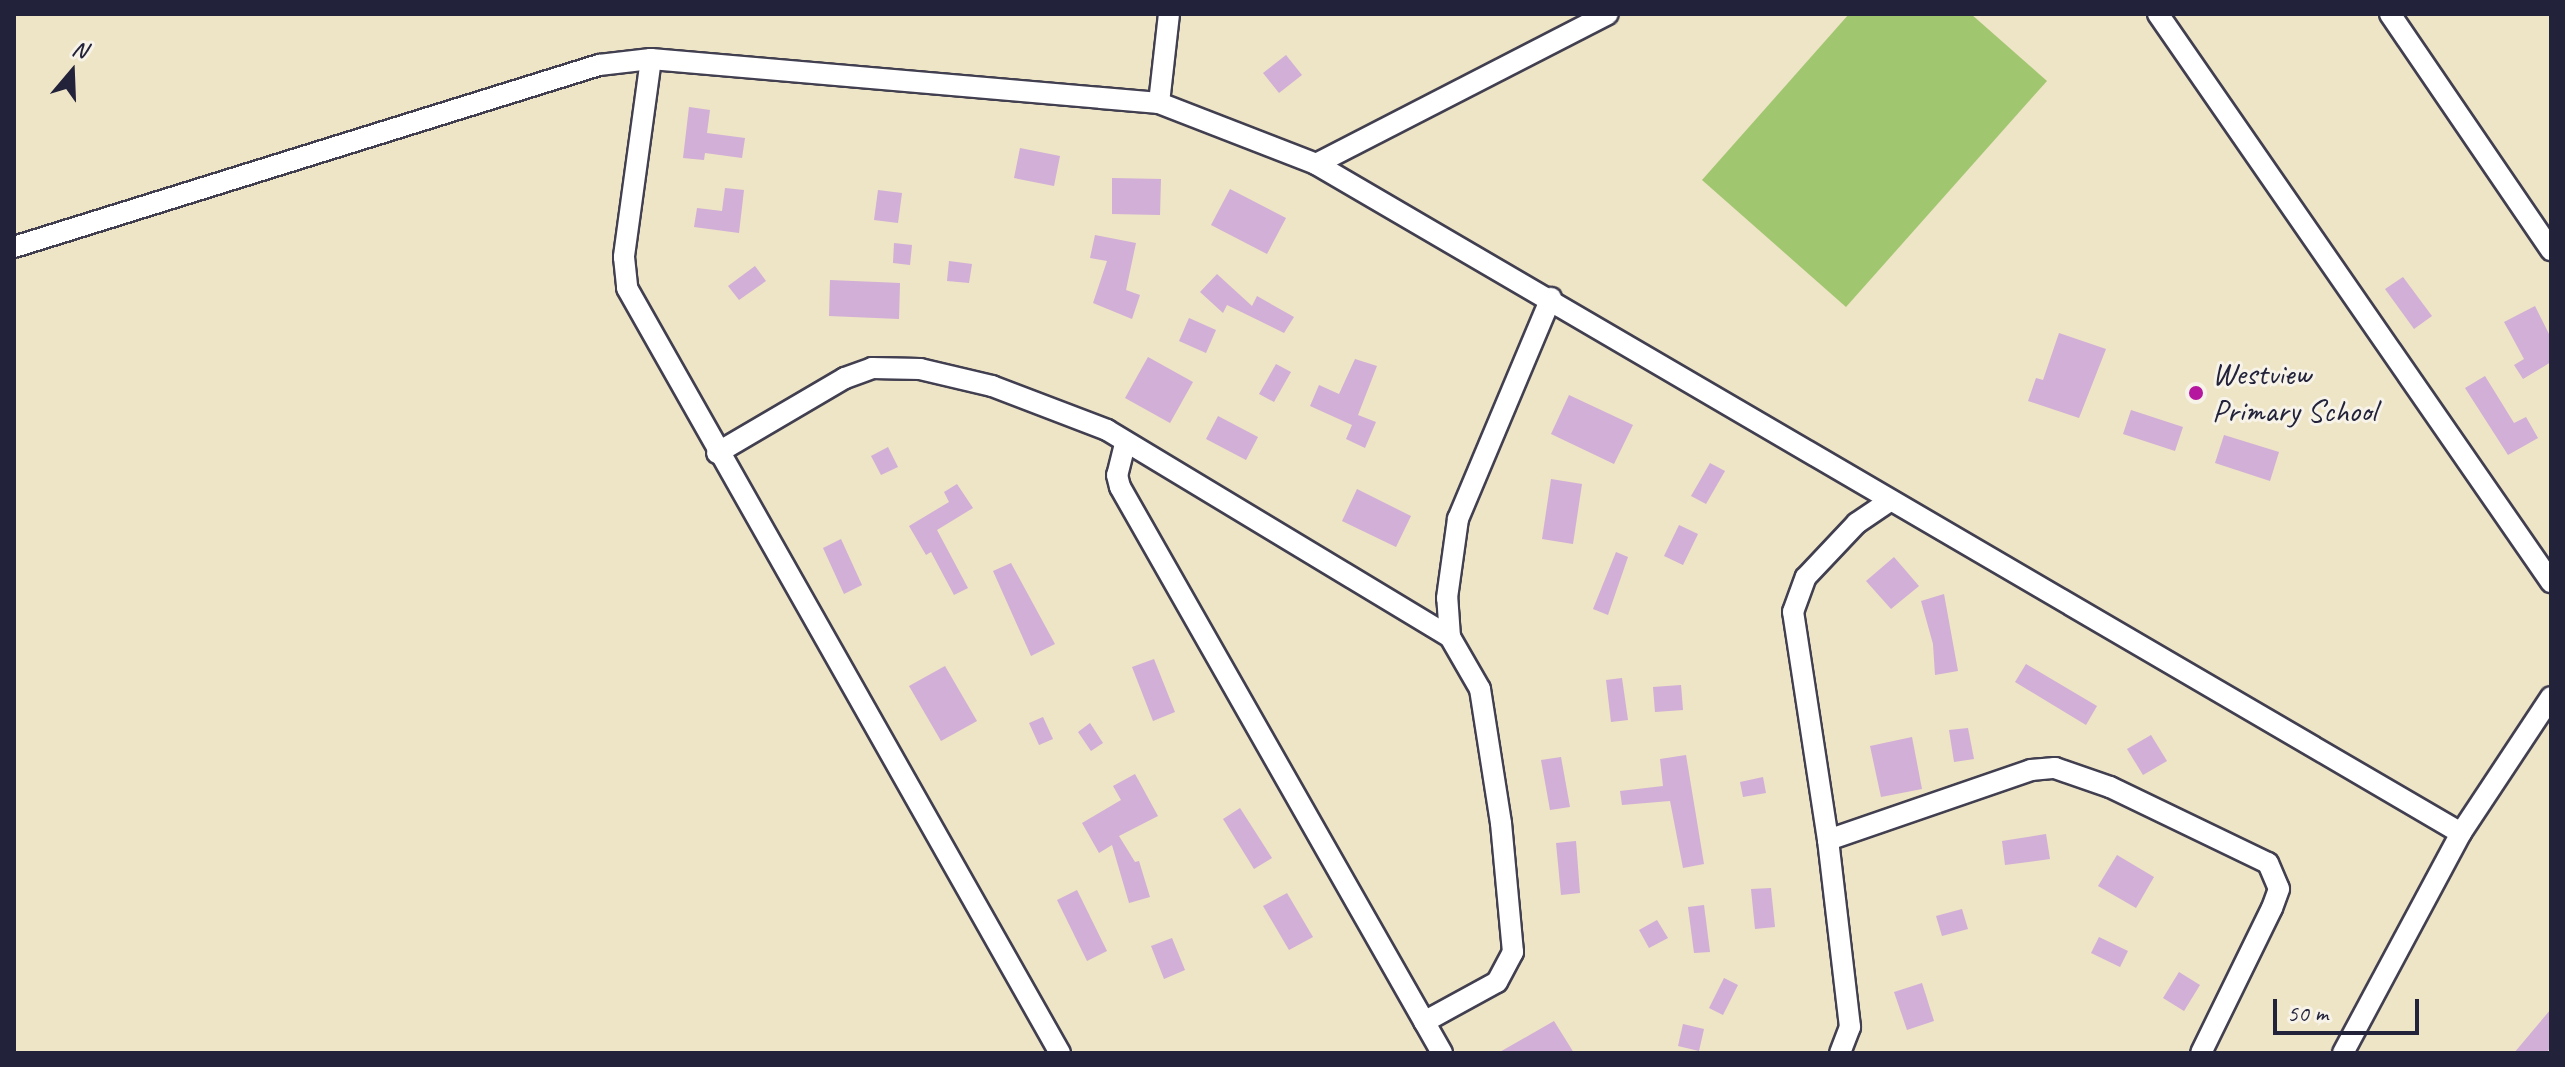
<!DOCTYPE html>
<html>
<head>
<meta charset="utf-8">
<style>
  body { margin:0 }
  #map { position:relative; width:2565px; height:1067px; overflow:hidden; background:#eee4c6; font-family:Caveat,sans-serif }
  div>[style] { position:absolute }
  .green>* { inset:0; background:#a1c670 }
  .building>* { inset:0; background:#d1afd6 }
  .roads { filter:drop-shadow(2px 0 #413f50) drop-shadow(-2px 0 #413f50) drop-shadow(0 2px #413f50) drop-shadow(0 -2px #413f50) }
  .street>* { height:20px; margin:-10px; padding:0 10px; transform-origin:10px; border-radius:10px; background:#fff }
  .dots>* { width:22px; height:22px; translate:-50% -50%; box-sizing:border-box; border:4px solid #f7f3e8; border-radius:50% }
  span { translate:-50% -50%; white-space:nowrap; text-align:center; line-height:1.15; -webkit-text-stroke:6px #f7f3e8; paint-order:stroke }
  .poi-label { font-size:32px; color:#22223b }
  .left { translate:0 -50%; text-align:left }
  .frame { position:absolute; inset:0; border:16px solid #22223b; pointer-events:none }
  .north { position:absolute; left:32px; top:32px; width:80px; height:80px; -webkit-text-stroke:6px #f7f3e8; paint-order:stroke; rotate:19deg; font-size:22px; font-weight:700; line-height:32px; text-align:center; color:#22223b }
  .north::after { content:''; display:block; margin:auto; width:28px; height:36px; background:#22223b; clip-path:polygon(50% 0,100% 100%,50% 72%,0 100%) }
  .scale { position:absolute; left:2273px; top:999px; width:146px; height:36px; box-sizing:border-box; border:4px solid #22223b; border-top:0; padding-left:10px; font-size:24px; line-height:28px; white-space:nowrap; color:#22223b; -webkit-text-stroke:6px #f7f3e8; paint-order:stroke }
</style>
</head>
<body>
<div id="map">
  <div class="green">
    <i style="clip-path:polygon(1849px 14px,1971px 14px,2047px 81px,1846px 307px,1702px 180px)"></i>
  </div>
  <div class="building">
    <i style="clip-path:polygon(1286px 55px,1302px 75px,1279px 93px,1263px 73px)"></i>
    <i style="clip-path:polygon(689px 107px,710px 110px,707px 133px,745px 138px,742px 158px,705px 153px,704px 160px,683px 158px)"></i>
    <i style="clip-path:polygon(1020px 148px,1060px 156px,1054px 186px,1014px 178px)"></i>
    <i style="clip-path:polygon(1112px 178px,1161px 179px,1160px 215px,1112px 214px)"></i>
    <i style="clip-path:polygon(725px 188px,744px 190px,739px 233px,694px 227px,697px 208px,722px 211px)"></i>
    <i style="clip-path:polygon(1230px 189px,1286px 218px,1267px 254px,1211px 225px)"></i>
    <i style="clip-path:polygon(878px 190px,902px 193px,898px 223px,874px 220px)"></i>
    <i style="clip-path:polygon(1095px 235px,1136px 243px,1126px 290px,1140px 295px,1132px 319px,1093px 303px,1107px 261px,1090px 258px)"></i>
    <i style="clip-path:polygon(894px 243px,912px 245px,910px 265px,893px 263px)"></i>
    <i style="clip-path:polygon(949px 261px,972px 264px,969px 283px,947px 281px)"></i>
    <i style="clip-path:polygon(755px 266px,766px 281px,739px 300px,728px 286px)"></i>
    <i style="clip-path:polygon(1217px 274px,1252px 306px,1257px 296px,1294px 317px,1284px 333px,1227px 305px,1223px 313px,1200px 292px)"></i>
    <i style="clip-path:polygon(2403px 277px,2432px 316px,2414px 329px,2385px 289px)"></i>
    <i style="clip-path:polygon(830px 280px,900px 283px,899px 319px,829px 316px)"></i>
    <i style="clip-path:polygon(2535px 306px,2551px 338px,2551px 362px,2523px 379px,2514px 365px,2524px 359px,2504px 322px)"></i>
    <i style="clip-path:polygon(1189px 318px,1216px 330px,1206px 353px,1179px 341px)"></i>
    <i style="clip-path:polygon(2059px 333px,2106px 349px,2079px 418px,2028px 401px,2036px 378px,2043px 380px)"></i>
    <i style="clip-path:polygon(1148px 357px,1193px 382px,1170px 423px,1125px 398px)"></i>
    <i style="clip-path:polygon(1355px 359px,1377px 366px,1358px 415px,1376px 422px,1365px 448px,1346px 439px,1352px 425px,1310px 406px,1319px 385px,1339px 394px)"></i>
    <i style="clip-path:polygon(1276px 364px,1291px 372px,1274px 402px,1259px 394px)"></i>
    <i style="clip-path:polygon(2485px 376px,2514px 423px,2526px 417px,2538px 438px,2508px 455px,2465px 388px)"></i>
    <i style="clip-path:polygon(1569px 395px,1633px 425px,1614px 464px,1551px 434px)"></i>
    <i style="clip-path:polygon(2131px 410px,2183px 427px,2175px 451px,2123px 434px)"></i>
    <i style="clip-path:polygon(1218px 416px,1258px 437px,1246px 460px,1206px 439px)"></i>
    <i style="clip-path:polygon(2224px 435px,2279px 452px,2270px 481px,2215px 463px)"></i>
    <i style="clip-path:polygon(888px 447px,898px 467px,881px 475px,871px 456px)"></i>
    <i style="clip-path:polygon(1710px 463px,1725px 471px,1706px 504px,1691px 496px)"></i>
    <i style="clip-path:polygon(1551px 479px,1582px 484px,1573px 544px,1542px 539px)"></i>
    <i style="clip-path:polygon(957px 484px,973px 508px,937px 530px,968px 588px,954px 595px,931px 552px,926px 555px,909px 526px,949px 502px,944px 492px)"></i>
    <i style="clip-path:polygon(1357px 489px,1411px 516px,1396px 547px,1342px 521px)"></i>
    <i style="clip-path:polygon(1679px 525px,1698px 534px,1683px 565px,1664px 556px)"></i>
    <i style="clip-path:polygon(841px 539px,862px 585px,844px 594px,823px 548px)"></i>
    <i style="clip-path:polygon(1616px 552px,1628px 557px,1608px 615px,1593px 609px)"></i>
    <i style="clip-path:polygon(1894px 557px,1919px 586px,1891px 609px,1866px 581px)"></i>
    <i style="clip-path:polygon(1011px 563px,1055px 644px,1031px 656px,993px 571px)"></i>
    <i style="clip-path:polygon(1944px 594px,1958px 671px,1935px 675px,1933px 644px,1921px 601px)"></i>
    <i style="clip-path:polygon(1154px 659px,1175px 712px,1153px 721px,1132px 667px)"></i>
    <i style="clip-path:polygon(2026px 664px,2097px 706px,2086px 725px,2015px 682px)"></i>
    <i style="clip-path:polygon(945px 666px,977px 721px,941px 741px,909px 686px)"></i>
    <i style="clip-path:polygon(1622px 678px,1628px 720px,1611px 722px,1606px 680px)"></i>
    <i style="clip-path:polygon(1681px 685px,1683px 710px,1655px 712px,1653px 687px)"></i>
    <i style="clip-path:polygon(1043px 717px,1053px 739px,1039px 745px,1029px 723px)"></i>
    <i style="clip-path:polygon(1090px 723px,1103px 743px,1091px 751px,1078px 732px)"></i>
    <i style="clip-path:polygon(1968px 728px,1974px 759px,1954px 762px,1949px 730px)"></i>
    <i style="clip-path:polygon(2151px 735px,2167px 761px,2143px 775px,2127px 749px)"></i>
    <i style="clip-path:polygon(1912px 737px,1922px 789px,1881px 797px,1870px 746px)"></i>
    <i style="clip-path:polygon(1686px 755px,1704px 864px,1683px 868px,1670px 801px,1622px 805px,1620px 791px,1663px 786px,1660px 759px)"></i>
    <i style="clip-path:polygon(1561px 757px,1570px 807px,1550px 810px,1541px 760px)"></i>
    <i style="clip-path:polygon(1135px 774px,1158px 816px,1119px 836px,1135px 862px,1139px 861px,1150px 897px,1129px 903px,1112px 845px,1099px 853px,1082px 823px,1121px 800px,1113px 786px)"></i>
    <i style="clip-path:polygon(1763px 777px,1766px 793px,1743px 797px,1740px 782px)"></i>
    <i style="clip-path:polygon(1240px 808px,1272px 858px,1254px 869px,1223px 819px)"></i>
    <i style="clip-path:polygon(2046px 834px,2050px 859px,2005px 865px,2002px 841px)"></i>
    <i style="clip-path:polygon(1576px 841px,1580px 893px,1561px 895px,1556px 843px)"></i>
    <i style="clip-path:polygon(2117px 855px,2154px 877px,2136px 908px,2098px 886px)"></i>
    <i style="clip-path:polygon(1771px 888px,1775px 927px,1755px 929px,1751px 889px)"></i>
    <i style="clip-path:polygon(1077px 890px,1107px 951px,1087px 961px,1057px 900px)"></i>
    <i style="clip-path:polygon(1287px 893px,1313px 937px,1289px 950px,1263px 906px)"></i>
    <i style="clip-path:polygon(1704px 905px,1710px 952px,1694px 953px,1688px 907px)"></i>
    <i style="clip-path:polygon(1962px 909px,1968px 929px,1942px 936px,1936px 916px)"></i>
    <i style="clip-path:polygon(1657px 920px,1668px 938px,1649px 948px,1639px 930px)"></i>
    <i style="clip-path:polygon(2099px 937px,2128px 951px,2120px 967px,2091px 953px)"></i>
    <i style="clip-path:polygon(1172px 938px,1185px 970px,1164px 979px,1151px 946px)"></i>
    <i style="clip-path:polygon(2179px 972px,2200px 985px,2184px 1011px,2163px 998px)"></i>
    <i style="clip-path:polygon(1724px 978px,1738px 985px,1723px 1015px,1709px 1008px)"></i>
    <i style="clip-path:polygon(1922px 983px,1934px 1021px,1907px 1030px,1894px 992px)"></i>
    <i style="clip-path:polygon(2551px 1009px,2551px 1047px,2546px 1053px,2514px 1053px)"></i>
    <i style="clip-path:polygon(1554px 1021px,1574px 1053px,1498px 1053px)"></i>
    <i style="clip-path:polygon(1683px 1024px,1704px 1029px,1699px 1051px,1678px 1046px)"></i>
  </div>
  <div class="roads">
    <div class="street">
      <i style="left:2158px;top:14px;width:691px;rotate:55.32deg"></i>
      <i style="left:2390px;top:14px;width:286px;rotate:55.7deg"></i>
      <i style="left:651px;top:59px;width:200px;rotate:97.8deg"></i>
      <i style="left:624px;top:257px;width:31px;rotate:84deg"></i>
      <i style="left:627px;top:288px;width:879px;rotate:60.49deg"></i>
      <i style="left:1159px;top:103px;width:90px;rotate:-83.6deg"></i>
      <i style="left:1316px;top:164px;width:328px;rotate:-27.2deg"></i>
      <i style="left:14px;top:247px;width:613px;rotate:-17.28deg"></i>
      <i style="left:599px;top:65px;width:52px;rotate:-6.6deg"></i>
      <i style="left:651px;top:59px;width:510px;rotate:4.95deg"></i>
      <i style="left:1159px;top:103px;width:168px;rotate:21.2deg"></i>
      <i style="left:1316px;top:164px;width:1326px;rotate:30.3deg"></i>
      <i style="left:1125px;top:444px;width:32px;rotate:104deg"></i>
      <i style="left:1117px;top:475px;width:12px;rotate:76deg"></i>
      <i style="left:1120px;top:487px;width:651px;rotate:60.36deg"></i>
      <i style="left:717px;top:453px;width:148px;rotate:-30.4deg"></i>
      <i style="left:845px;top:378px;width:29px;rotate:-20deg"></i>
      <i style="left:872px;top:368px;width:48px;rotate:1.2deg"></i>
      <i style="left:920px;top:369px;width:74px;rotate:13.3deg"></i>
      <i style="left:992px;top:386px;width:123px;rotate:20.9deg"></i>
      <i style="left:1107px;top:430px;width:401px;rotate:31.1deg"></i>
      <i style="left:1450px;top:637px;width:60px;rotate:60deg"></i>
      <i style="left:1480px;top:689px;width:136px;rotate:81.1deg"></i>
      <i style="left:1501px;top:823px;width:130px;rotate:84.7deg"></i>
      <i style="left:1513px;top:952px;width:34px;rotate:118deg"></i>
      <i style="left:1497px;top:982px;width:83px;rotate:151.3deg"></i>
      <i style="left:1450px;top:637px;width:39px;rotate:-94deg"></i>
      <i style="left:1447px;top:598px;width:80px;rotate:-82.1deg"></i>
      <i style="left:1458px;top:519px;width:240px;rotate:-67.2deg"></i>
      <i style="left:1828px;top:840px;width:215px;rotate:-19deg"></i>
      <i style="left:2031px;top:770px;width:24px;rotate:-5deg"></i>
      <i style="left:2055px;top:768px;width:58px;rotate:19.1deg"></i>
      <i style="left:2110px;top:787px;width:175px;rotate:25.7deg"></i>
      <i style="left:2268px;top:863px;width:28px;rotate:67deg"></i>
      <i style="left:2279px;top:889px;width:20px;rotate:110deg"></i>
      <i style="left:2272px;top:908px;width:161px;rotate:116.1deg"></i>
      <i style="left:1840px;top:1053px;width:28px;rotate:-69deg"></i>
      <i style="left:1850px;top:1027px;width:188px;rotate:-96.7deg"></i>
      <i style="left:1828px;top:840px;width:231px;rotate:-98.7deg"></i>
      <i style="left:1793px;top:612px;width:37px;rotate:-70deg"></i>
      <i style="left:1806px;top:577px;width:74px;rotate:-46.6deg"></i>
      <i style="left:1857px;top:523px;width:40px;rotate:-34deg"></i>
      <i style="left:2343px;top:1053px;width:250px;rotate:-61.8deg"></i>
      <i style="left:2461px;top:833px;width:163px;rotate:-56.5deg"></i>
    </div>
  </div>
  <div class="dots">
    <i style="left:2196px;top:393px;background:#b5179e"></i>
  </div>
  <div class="poi-label">
    <span class="left" style="left:2212px;top:393px">Westview<br>Primary School</span>
  </div>
  <div class="frame"></div>
  <div class="north">N</div>
  <div class="scale">50 m</div>
</div>
</body>
</html>
